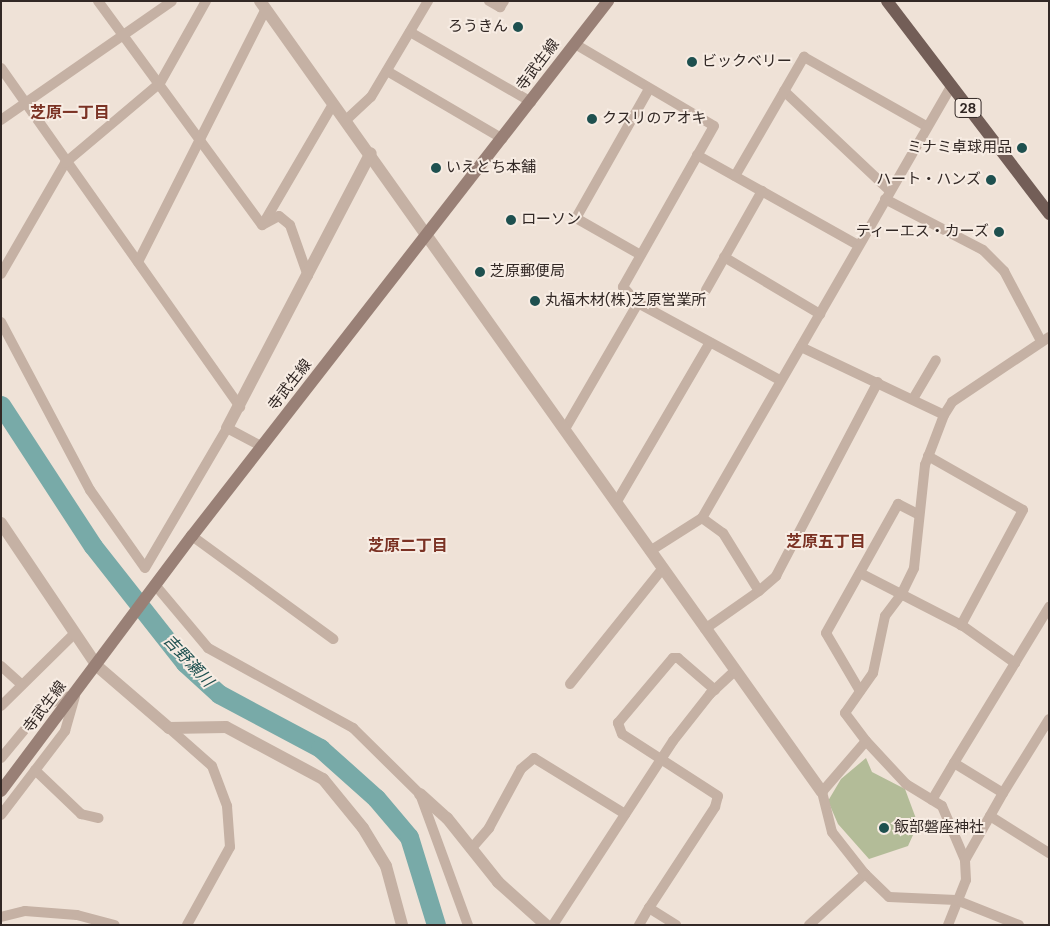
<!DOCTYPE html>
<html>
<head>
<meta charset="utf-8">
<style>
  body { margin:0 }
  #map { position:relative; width:1050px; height:926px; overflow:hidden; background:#efe2d7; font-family:"DM Sans","Noto Sans JP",sans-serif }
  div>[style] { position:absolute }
  .green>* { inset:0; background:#b3bc98 }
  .river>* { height:19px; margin:-9.5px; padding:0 9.5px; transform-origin:9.5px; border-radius:9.5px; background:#78aaa8 }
  .minor>* { height:10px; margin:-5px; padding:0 5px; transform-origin:5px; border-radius:5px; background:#c5b1a4 }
  .tertiary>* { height:12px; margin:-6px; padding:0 6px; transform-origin:6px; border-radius:6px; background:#c5b1a4 }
  .secondary>* { height:12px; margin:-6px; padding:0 6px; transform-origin:6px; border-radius:6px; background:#998076 }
  .primary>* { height:12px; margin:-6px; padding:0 6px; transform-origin:6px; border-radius:6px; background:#735e57 }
  .dots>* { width:14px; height:14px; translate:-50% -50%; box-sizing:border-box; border:2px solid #f7ece3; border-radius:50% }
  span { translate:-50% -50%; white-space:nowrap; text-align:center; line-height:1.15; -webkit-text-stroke:4px #f7ece3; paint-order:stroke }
  .shield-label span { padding:1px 4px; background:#f7ece3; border:1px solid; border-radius:4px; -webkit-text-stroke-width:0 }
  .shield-label { font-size:14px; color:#322825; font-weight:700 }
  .poi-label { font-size:15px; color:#322825 }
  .right { translate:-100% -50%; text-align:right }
  .left { translate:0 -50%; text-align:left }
  .street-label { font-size:15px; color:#322825 }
  .neighbourhood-label { font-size:16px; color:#7b3224; font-weight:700 }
  .water-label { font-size:16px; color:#1e504f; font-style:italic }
  .frame { position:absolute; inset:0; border:2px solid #322825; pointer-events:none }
</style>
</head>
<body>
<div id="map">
  <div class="green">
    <i style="clip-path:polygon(866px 758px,872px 772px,905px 789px,918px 824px,908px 846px,869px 859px,838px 824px,828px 801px,841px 779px)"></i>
  </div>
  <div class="river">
    <i style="left:1px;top:405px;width:168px;rotate:56.9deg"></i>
    <i style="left:93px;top:546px;width:149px;rotate:51.8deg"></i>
    <i style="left:185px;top:663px;width:46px;rotate:42.4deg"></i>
    <i style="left:219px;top:694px;width:115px;rotate:28.1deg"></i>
    <i style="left:320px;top:748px;width:75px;rotate:41.8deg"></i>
    <i style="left:376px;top:798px;width:51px;rotate:49.8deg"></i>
    <i style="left:409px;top:837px;width:92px;rotate:72.9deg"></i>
  </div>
  <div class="minor">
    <i style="left:98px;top:1px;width:278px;rotate:53.8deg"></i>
    <i style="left:262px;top:225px;width:19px;rotate:-28deg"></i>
    <i style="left:279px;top:216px;width:14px;rotate:39deg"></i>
    <i style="left:290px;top:225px;width:54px;rotate:70.6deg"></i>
    <i style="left:489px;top:1px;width:13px;rotate:29deg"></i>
    <i style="left:500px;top:7px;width:7px;rotate:-56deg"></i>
    <i style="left:410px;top:32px;width:140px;rotate:30deg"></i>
    <i style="left:575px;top:44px;width:161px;rotate:30.5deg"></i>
    <i style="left:714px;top:126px;width:185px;rotate:119.5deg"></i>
    <i style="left:623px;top:287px;width:22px;rotate:47deg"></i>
    <i style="left:638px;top:303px;width:162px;rotate:28.5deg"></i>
    <i style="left:1px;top:68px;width:415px;rotate:54.8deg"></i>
    <i style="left:387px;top:71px;width:134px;rotate:30.4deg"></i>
    <i style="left:784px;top:91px;width:144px;rotate:43.3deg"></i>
    <i style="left:1px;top:120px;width:208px;rotate:-34.8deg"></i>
    <i style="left:345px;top:121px;width:35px;rotate:-43deg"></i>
    <i style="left:371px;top:97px;width:112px;rotate:-59.3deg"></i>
    <i style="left:697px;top:155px;width:184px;rotate:29.2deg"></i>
    <i style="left:735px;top:176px;width:138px;rotate:-59.9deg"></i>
    <i style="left:804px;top:57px;width:140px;rotate:29.5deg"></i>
    <i style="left:885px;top:199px;width:110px;rotate:27.5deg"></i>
    <i style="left:983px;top:250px;width:30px;rotate:45deg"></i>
    <i style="left:1004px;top:271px;width:79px;rotate:62.1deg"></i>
    <i style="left:263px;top:224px;width:139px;rotate:-59.7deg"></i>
    <i style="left:639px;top:254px;width:73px;rotate:-150.3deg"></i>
    <i style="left:576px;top:218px;width:148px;rotate:-60.5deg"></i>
    <i style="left:724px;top:257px;width:112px;rotate:30.7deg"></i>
    <i style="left:138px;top:262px;width:284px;rotate:-63.2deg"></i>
    <i style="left:1px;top:274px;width:128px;rotate:-60deg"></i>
    <i style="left:65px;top:163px;width:124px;rotate:-40.1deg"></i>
    <i style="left:160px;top:83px;width:94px;rotate:-60.7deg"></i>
    <i style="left:706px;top:290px;width:114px;rotate:-60.5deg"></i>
    <i style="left:1px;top:322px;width:190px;rotate:62.1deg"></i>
    <i style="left:90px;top:490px;width:95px;rotate:54.8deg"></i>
    <i style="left:145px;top:568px;width:162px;rotate:-59.6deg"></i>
    <i style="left:227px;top:428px;width:40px;rotate:28deg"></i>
    <i style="left:801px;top:347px;width:158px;rotate:25.4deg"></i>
    <i style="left:913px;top:399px;width:45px;rotate:-59.5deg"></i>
    <i style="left:565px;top:429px;width:146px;rotate:-59.9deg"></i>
    <i style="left:928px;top:456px;width:109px;rotate:29.6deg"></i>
    <i style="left:1023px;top:510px;width:131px;rotate:118.3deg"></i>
    <i style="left:616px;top:503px;width:186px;rotate:-59.7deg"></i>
    <i style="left:702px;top:518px;width:26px;rotate:36deg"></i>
    <i style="left:723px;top:533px;width:68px;rotate:58.2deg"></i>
    <i style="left:759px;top:591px;width:66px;rotate:144.9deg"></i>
    <i style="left:192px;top:536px;width:175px;rotate:36.1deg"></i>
    <i style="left:650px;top:551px;width:62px;rotate:-32.4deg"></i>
    <i style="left:702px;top:518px;width:499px;rotate:-60deg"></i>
    <i style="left:860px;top:573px;width:116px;rotate:27.2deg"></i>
    <i style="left:963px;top:626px;width:64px;rotate:35.4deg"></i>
    <i style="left:1015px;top:663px;width:117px;rotate:121.4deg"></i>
    <i style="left:954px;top:763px;width:57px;rotate:31.5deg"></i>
    <i style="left:1003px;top:793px;width:87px;rotate:-58.1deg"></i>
    <i style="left:156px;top:586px;width:81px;rotate:50deg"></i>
    <i style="left:208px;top:648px;width:166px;rotate:28.9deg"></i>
    <i style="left:353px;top:728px;width:94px;rotate:44.6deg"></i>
    <i style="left:420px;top:794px;width:140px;rotate:69.9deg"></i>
    <i style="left:759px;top:591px;width:23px;rotate:-41deg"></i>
    <i style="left:776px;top:576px;width:219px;rotate:-62.3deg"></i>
    <i style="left:1015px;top:663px;width:66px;rotate:-58.7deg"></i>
    <i style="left:1px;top:666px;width:28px;rotate:42deg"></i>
    <i style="left:570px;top:684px;width:147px;rotate:-51.3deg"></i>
    <i style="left:860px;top:691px;width:67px;rotate:-120.4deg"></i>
    <i style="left:826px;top:633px;width:148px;rotate:-60.8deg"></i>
    <i style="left:898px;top:504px;width:22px;rotate:27deg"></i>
    <i style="left:1px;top:706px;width:103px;rotate:-44.6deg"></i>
    <i style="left:169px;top:728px;width:57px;rotate:41.5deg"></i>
    <i style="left:212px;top:766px;width:43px;rotate:69.4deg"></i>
    <i style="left:227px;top:806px;width:41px;rotate:85.8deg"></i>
    <i style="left:230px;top:847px;width:89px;rotate:118.9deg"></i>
    <i style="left:866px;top:741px;width:59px;rotate:47.1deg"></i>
    <i style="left:906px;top:784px;width:42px;rotate:31.4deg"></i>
    <i style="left:942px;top:806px;width:59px;rotate:66.9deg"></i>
    <i style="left:1px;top:758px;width:69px;rotate:-50.3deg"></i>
    <i style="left:45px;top:705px;width:30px;rotate:-20deg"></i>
    <i style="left:35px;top:770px;width:64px;rotate:43.7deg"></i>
    <i style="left:81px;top:814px;width:18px;rotate:13deg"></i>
    <i style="left:932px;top:800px;width:43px;rotate:-59.3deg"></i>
    <i style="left:1px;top:815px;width:106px;rotate:-52.7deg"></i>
    <i style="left:65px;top:731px;width:37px;rotate:-74deg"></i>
    <i style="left:990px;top:816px;width:70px;rotate:32.1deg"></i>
    <i style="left:471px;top:849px;width:28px;rotate:-49deg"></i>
    <i style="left:489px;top:828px;width:67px;rotate:-61.5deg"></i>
    <i style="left:521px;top:769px;width:17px;rotate:-40deg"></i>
    <i style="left:534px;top:758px;width:107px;rotate:31.6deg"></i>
    <i style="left:649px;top:908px;width:121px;rotate:-56.8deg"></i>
    <i style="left:715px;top:807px;width:11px;rotate:-75deg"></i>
    <i style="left:718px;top:796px;width:114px;rotate:-147.1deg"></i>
    <i style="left:622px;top:734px;width:12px;rotate:-110deg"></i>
    <i style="left:618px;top:723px;width:85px;rotate:-49.8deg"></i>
    <i style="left:673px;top:658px;width:5px"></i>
    <i style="left:678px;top:658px;width:49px;rotate:40.9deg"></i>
    <i style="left:1px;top:917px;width:25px;rotate:-14deg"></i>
    <i style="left:25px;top:911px;width:52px;rotate:4.4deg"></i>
    <i style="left:77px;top:915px;width:39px;rotate:15deg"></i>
    <i style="left:553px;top:925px;width:220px;rotate:-56.9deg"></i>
    <i style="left:673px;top:741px;width:60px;rotate:-51.8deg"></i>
    <i style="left:710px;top:694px;width:33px;rotate:-43deg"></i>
    <i style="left:639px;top:925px;width:20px;rotate:-60deg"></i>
    <i style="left:649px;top:908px;width:32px;rotate:32deg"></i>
    <i style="left:809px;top:925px;width:76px;rotate:-42.3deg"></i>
    <i style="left:948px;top:925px;width:48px;rotate:-68.2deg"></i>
    <i style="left:966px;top:880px;width:20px;rotate:-93deg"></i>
    <i style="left:965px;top:860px;width:77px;rotate:-60.4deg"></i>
    <i style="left:1019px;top:925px;width:68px;rotate:-158.4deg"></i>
    <i style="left:956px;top:900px;width:67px;rotate:-177.4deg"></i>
    <i style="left:889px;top:897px;width:33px;rotate:-136deg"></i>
    <i style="left:865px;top:874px;width:53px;rotate:-128.2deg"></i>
    <i style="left:832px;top:832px;width:41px;rotate:-104deg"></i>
    <i style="left:822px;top:792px;width:67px;rotate:-49.2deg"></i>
    <i style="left:866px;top:741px;width:35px;rotate:-127deg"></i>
    <i style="left:845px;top:713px;width:49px;rotate:-55deg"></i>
    <i style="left:873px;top:673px;width:58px;rotate:-78.1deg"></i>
    <i style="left:885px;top:616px;width:26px;rotate:-53deg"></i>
    <i style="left:901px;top:595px;width:30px;rotate:-64deg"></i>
    <i style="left:914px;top:568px;width:104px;rotate:-83.9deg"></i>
    <i style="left:925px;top:465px;width:53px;rotate:-69.2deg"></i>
    <i style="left:944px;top:415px;width:15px;rotate:-58deg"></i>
    <i style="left:952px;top:402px;width:117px;rotate:-33.8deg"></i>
  </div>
  <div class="tertiary">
    <i style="left:260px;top:1px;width:970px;rotate:54.61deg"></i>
    <i style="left:227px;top:428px;width:310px;rotate:-62.4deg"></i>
    <i style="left:1px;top:523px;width:172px;rotate:56.1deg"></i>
    <i style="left:97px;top:666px;width:95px;rotate:40.7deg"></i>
    <i style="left:169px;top:728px;width:57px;rotate:-1deg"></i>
    <i style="left:226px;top:727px;width:110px;rotate:28.2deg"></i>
    <i style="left:323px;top:779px;width:63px;rotate:50.8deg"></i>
    <i style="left:363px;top:828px;width:44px;rotate:58.8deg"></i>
    <i style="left:386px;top:866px;width:61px;rotate:74.8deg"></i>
    <i style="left:420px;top:794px;width:36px;rotate:42deg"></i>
    <i style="left:447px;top:818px;width:82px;rotate:51.4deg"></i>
    <i style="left:498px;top:882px;width:64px;rotate:41.9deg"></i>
  </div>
  <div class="secondary">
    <i style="left:1px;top:791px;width:319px;rotate:-53.2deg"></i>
    <i style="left:192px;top:536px;width:678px;rotate:-52.13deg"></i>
  </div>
  <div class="primary">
    <i style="left:887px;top:1px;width:268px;rotate:52.7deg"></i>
  </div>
  <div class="dots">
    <i style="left:518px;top:27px;background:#1e504f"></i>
    <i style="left:692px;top:62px;background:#1e504f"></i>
    <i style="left:592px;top:119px;background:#1e504f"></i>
    <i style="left:1022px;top:148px;background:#1e504f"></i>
    <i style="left:436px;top:168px;background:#1e504f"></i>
    <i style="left:991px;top:180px;background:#1e504f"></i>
    <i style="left:511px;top:220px;background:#1e504f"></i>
    <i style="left:999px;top:232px;background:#1e504f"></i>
    <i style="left:480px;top:272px;background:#1e504f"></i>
    <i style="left:535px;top:301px;background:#1e504f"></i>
    <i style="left:884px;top:828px;background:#1e504f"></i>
  </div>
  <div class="shield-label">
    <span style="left:968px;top:108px">28</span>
  </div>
  <div class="poi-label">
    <span class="right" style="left:508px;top:27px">ろうきん</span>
    <span class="left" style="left:702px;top:62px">ビックベリー</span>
    <span class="left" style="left:602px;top:119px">クスリのアオキ</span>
    <span class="right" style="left:1012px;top:148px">ミナミ卓球用品</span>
    <span class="left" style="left:446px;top:168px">いえとち本舗</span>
    <span class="right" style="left:981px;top:180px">ハート・ハンズ</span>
    <span class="left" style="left:521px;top:220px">ローソン</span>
    <span class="right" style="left:989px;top:232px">ティーエス・カーズ</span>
    <span class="left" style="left:490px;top:272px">芝原郵便局</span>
    <span class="left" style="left:545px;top:301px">丸福木材(株)芝原営業所</span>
    <span class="left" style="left:894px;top:828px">飯部磐座神社</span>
  </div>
  <div class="street-label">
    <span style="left:538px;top:65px;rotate:-53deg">寺武生線</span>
    <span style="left:290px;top:385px;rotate:-52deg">寺武生線</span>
    <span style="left:45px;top:707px;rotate:-53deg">寺武生線</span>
  </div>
  <div class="neighbourhood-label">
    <span style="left:70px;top:113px">芝原一丁目</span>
    <span style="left:826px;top:542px">芝原五丁目</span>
    <span style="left:408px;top:546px">芝原二丁目</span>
  </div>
  <div class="water-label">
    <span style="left:188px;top:661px;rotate:47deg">吉野瀬川</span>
  </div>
  <div class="frame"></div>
</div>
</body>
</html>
